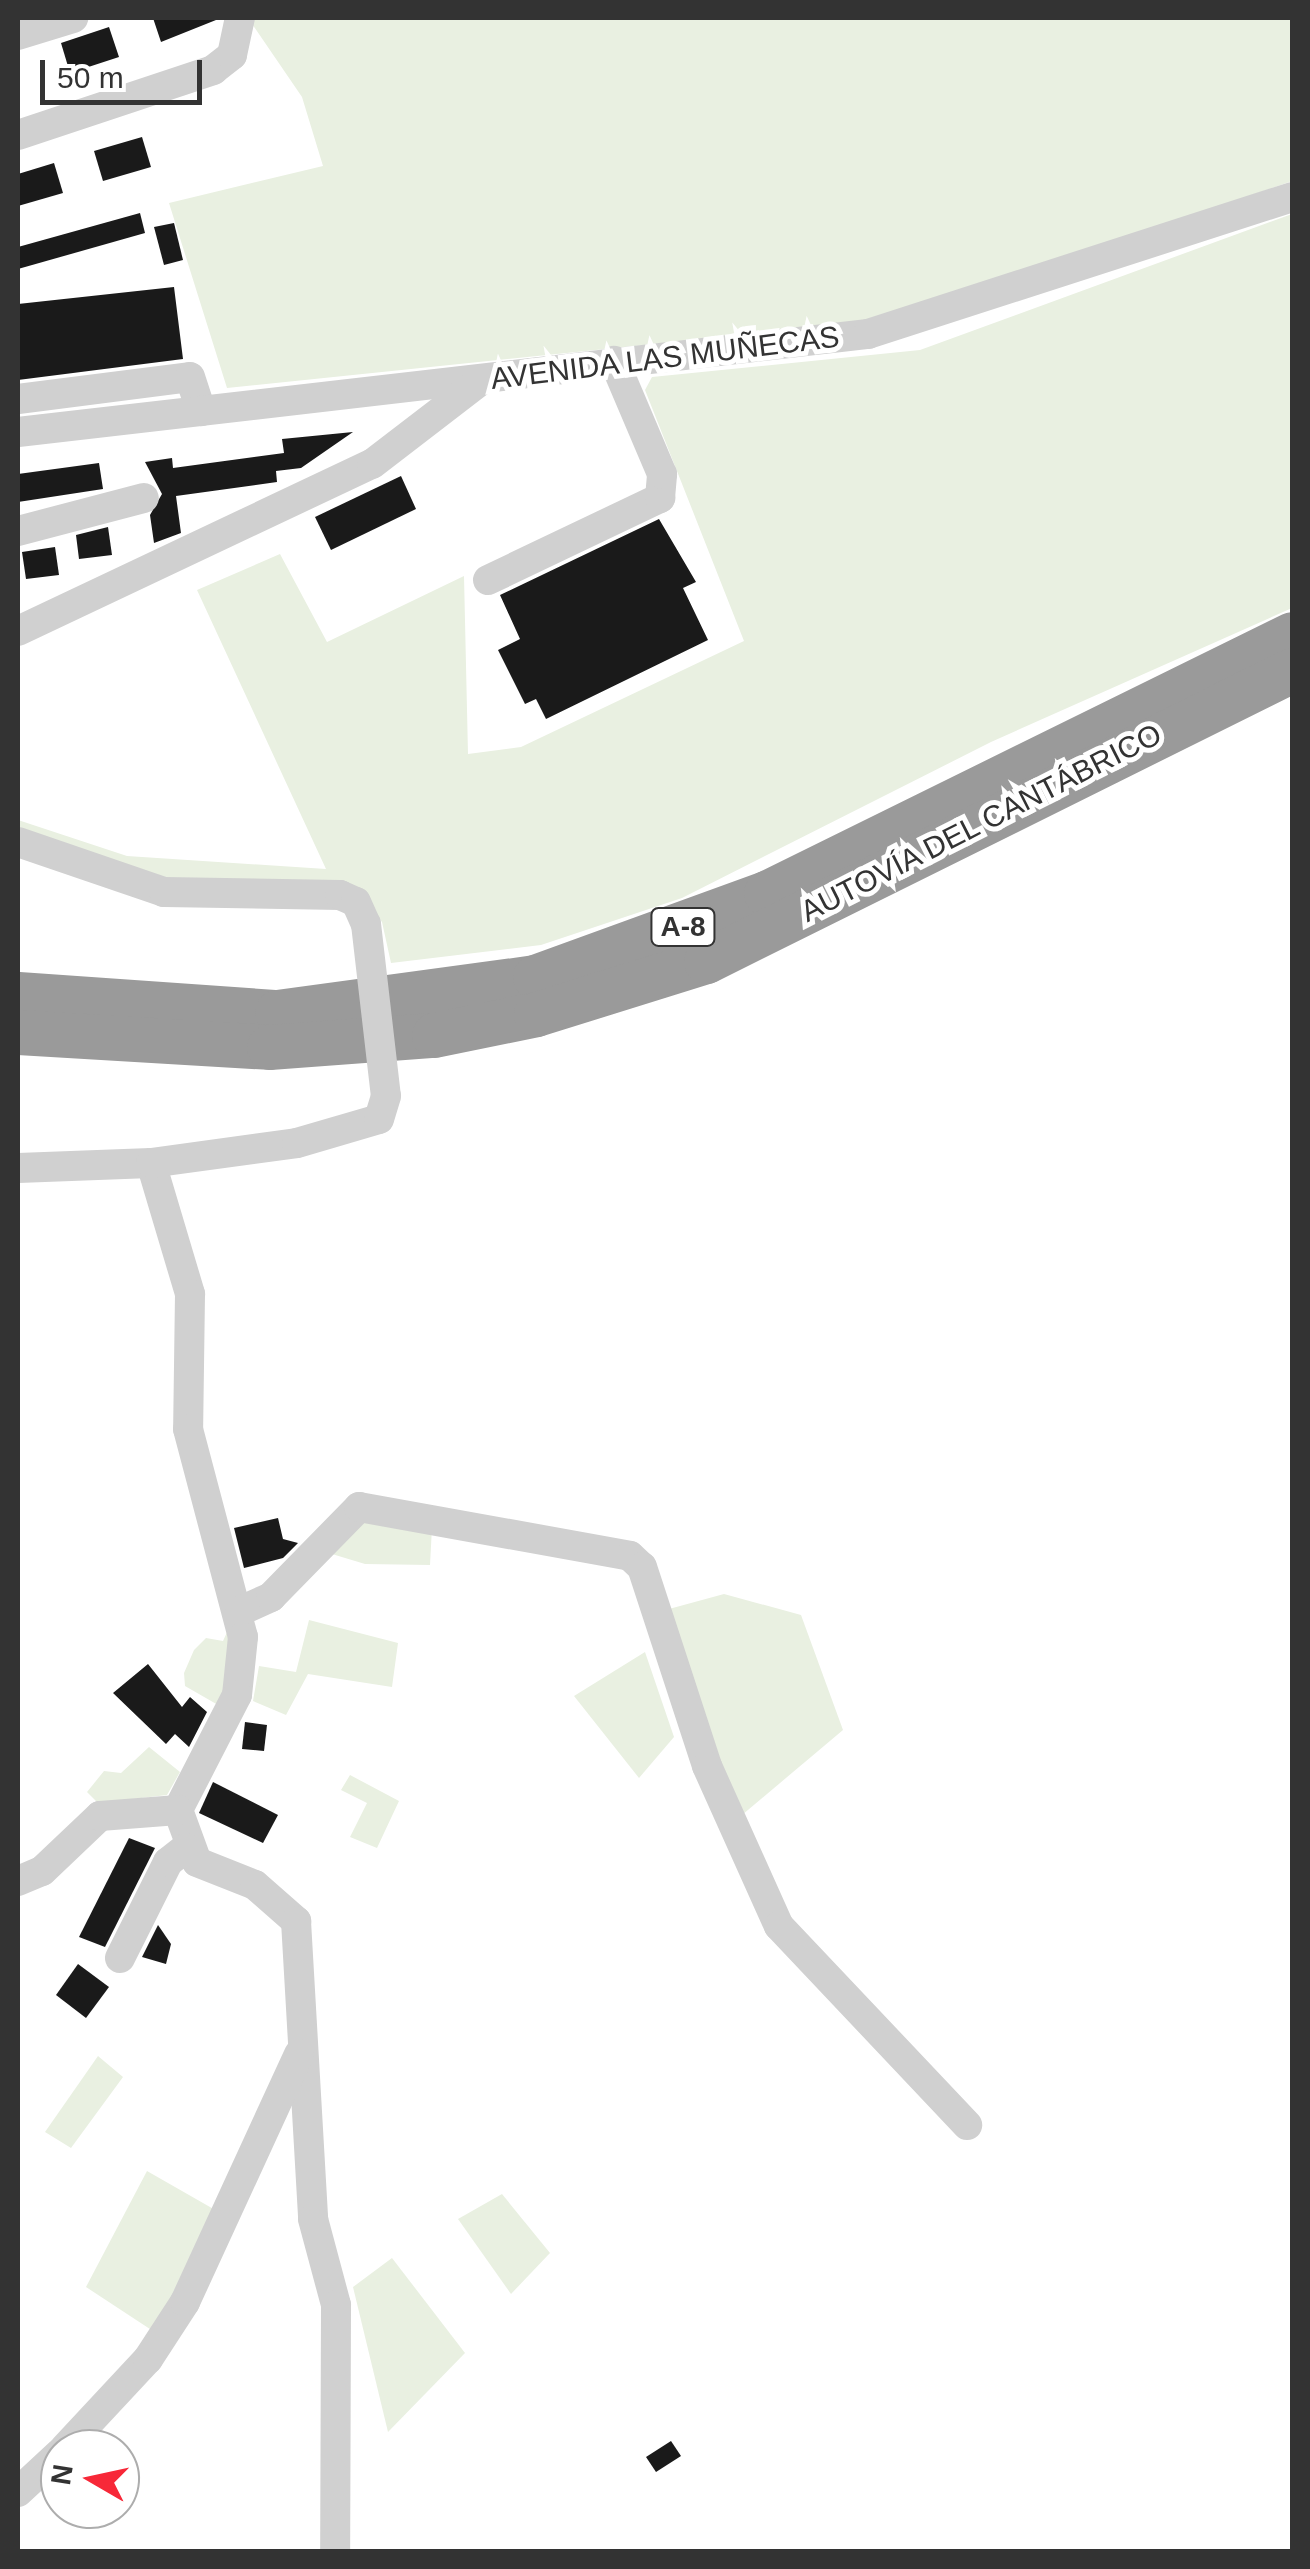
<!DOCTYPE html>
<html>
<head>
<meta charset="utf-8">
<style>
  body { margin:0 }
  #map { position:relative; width:1310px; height:2569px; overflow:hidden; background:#fff; font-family:Arial,sans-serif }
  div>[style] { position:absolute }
  .green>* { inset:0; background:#e9f0e1 }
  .building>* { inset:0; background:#1a1a1a }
  .minor>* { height:30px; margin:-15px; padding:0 15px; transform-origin:15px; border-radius:15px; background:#d0d0d0 }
  .highway>* { height:45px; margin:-22.5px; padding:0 22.5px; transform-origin:22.5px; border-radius:22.5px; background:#9a9a9a }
  .minor-bridge>* { height:30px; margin:-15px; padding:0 15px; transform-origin:15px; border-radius:15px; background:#d0d0d0 }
  span { translate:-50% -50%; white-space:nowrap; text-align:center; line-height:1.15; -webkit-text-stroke:10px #fff; paint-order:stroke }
  .shield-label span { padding:2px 8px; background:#fff; border:2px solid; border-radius:8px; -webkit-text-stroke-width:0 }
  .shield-label { font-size:28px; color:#333; font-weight:700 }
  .street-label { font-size:30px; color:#333 }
  .frame { position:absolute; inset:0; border:20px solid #333; pointer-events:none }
  .north { position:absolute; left:40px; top:2429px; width:100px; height:100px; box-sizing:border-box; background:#fff; border:2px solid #adadad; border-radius:50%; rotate:279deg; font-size:28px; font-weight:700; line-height:40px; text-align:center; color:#333 }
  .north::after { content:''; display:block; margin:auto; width:35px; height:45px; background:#f72838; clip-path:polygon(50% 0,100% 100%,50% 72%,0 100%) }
  .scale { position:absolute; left:40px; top:60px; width:162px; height:45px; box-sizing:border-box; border:5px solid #333; border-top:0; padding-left:12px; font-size:30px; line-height:35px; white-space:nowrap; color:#333; -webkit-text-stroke:8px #fff; paint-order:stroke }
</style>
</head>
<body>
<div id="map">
  <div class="green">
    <i style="clip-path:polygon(248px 18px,1292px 18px,1292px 181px,897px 319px,227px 388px,169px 203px,323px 166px,302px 97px)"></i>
    <i style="clip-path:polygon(1292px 214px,1292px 608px,991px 742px,682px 898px,541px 945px,391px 963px,382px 922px,367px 904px,163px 883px,18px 831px,18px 820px,127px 856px,326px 869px,197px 590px,280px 554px,327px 642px,464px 576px,468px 754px,521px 747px,744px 641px,645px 390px,652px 377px,920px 350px)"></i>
    <i style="clip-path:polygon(358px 1520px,432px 1527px,430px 1565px,365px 1564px,322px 1551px)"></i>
    <i style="clip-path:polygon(724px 1594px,801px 1615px,843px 1730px,742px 1815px,664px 1631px,669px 1609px)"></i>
    <i style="clip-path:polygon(233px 1619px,225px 1709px,185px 1686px,184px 1673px,194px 1650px,206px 1638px,223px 1641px)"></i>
    <i style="clip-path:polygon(309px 1620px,398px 1643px,392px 1687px,308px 1674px,286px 1715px,253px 1701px,259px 1666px,296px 1672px)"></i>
    <i style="clip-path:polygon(645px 1652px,674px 1737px,639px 1778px,574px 1696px)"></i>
    <i style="clip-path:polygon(149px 1747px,180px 1772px,167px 1795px,98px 1803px,87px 1792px,104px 1771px,121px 1773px)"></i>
    <i style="clip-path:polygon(350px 1775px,399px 1801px,377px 1848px,350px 1837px,367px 1803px,341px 1790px)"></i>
    <i style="clip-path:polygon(98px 2056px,123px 2077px,71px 2148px,45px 2132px)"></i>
    <i style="clip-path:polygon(147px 2171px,217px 2211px,156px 2333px,86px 2287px)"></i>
    <i style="clip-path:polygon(502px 2194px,550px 2253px,511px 2294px,458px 2219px)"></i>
    <i style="clip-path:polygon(392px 2258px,465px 2353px,388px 2432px,353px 2287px)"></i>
  </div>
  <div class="building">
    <i style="clip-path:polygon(153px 18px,221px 18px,161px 42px)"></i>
    <i style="clip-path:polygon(109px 27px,119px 57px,70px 73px,61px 43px)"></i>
    <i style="clip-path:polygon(142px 137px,151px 167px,103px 181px,94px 151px)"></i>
    <i style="clip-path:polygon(54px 163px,63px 193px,18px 206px,18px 174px)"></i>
    <i style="clip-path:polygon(140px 213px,145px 233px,18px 269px,18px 247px)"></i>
    <i style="clip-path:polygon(174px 223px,183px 260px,164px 265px,154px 227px)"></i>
    <i style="clip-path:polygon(174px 287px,183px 359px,18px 380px,18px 304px)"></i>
    <i style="clip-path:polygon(353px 432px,301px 468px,276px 471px,277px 482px,176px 496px,181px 533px,154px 543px,150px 515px,162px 494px,145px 462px,172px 458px,173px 468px,284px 453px,282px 439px)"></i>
    <i style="clip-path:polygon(99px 463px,103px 489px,18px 502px,18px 474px)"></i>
    <i style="clip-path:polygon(401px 476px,416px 509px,331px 550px,315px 517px)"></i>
    <i style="clip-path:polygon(659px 519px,696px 582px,683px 588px,708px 640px,546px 719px,536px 699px,525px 704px,498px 650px,520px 639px,500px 595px)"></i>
    <i style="clip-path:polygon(108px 527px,112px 555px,79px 559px,76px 535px)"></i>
    <i style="clip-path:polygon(55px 547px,59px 575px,26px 579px,22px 552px)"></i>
    <i style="clip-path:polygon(278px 1518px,283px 1539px,298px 1543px,283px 1558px,244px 1568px,234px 1528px)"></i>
    <i style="clip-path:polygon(148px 1664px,182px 1707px,190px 1697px,207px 1712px,189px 1747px,175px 1734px,166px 1744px,113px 1693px)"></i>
    <i style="clip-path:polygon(245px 1722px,267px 1725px,264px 1751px,242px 1749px)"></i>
    <i style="clip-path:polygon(213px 1782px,278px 1815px,263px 1843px,199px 1813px)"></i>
    <i style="clip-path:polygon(129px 1838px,155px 1848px,105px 1947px,79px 1937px)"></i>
    <i style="clip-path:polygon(158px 1925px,171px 1944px,166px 1964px,142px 1957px)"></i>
    <i style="clip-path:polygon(78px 1964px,109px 1987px,86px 2018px,56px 1995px)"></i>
    <i style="clip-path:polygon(671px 2441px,681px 2456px,656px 2472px,646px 2457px)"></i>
  </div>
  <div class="minor">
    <i style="left:18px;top:35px;width:58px;rotate:-17.2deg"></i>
    <i style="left:18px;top:135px;width:206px;rotate:-18.4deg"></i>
    <i style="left:213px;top:70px;width:24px;rotate:-38deg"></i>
    <i style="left:232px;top:55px;width:38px;rotate:-78deg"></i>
    <i style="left:18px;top:399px;width:173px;rotate:-7.3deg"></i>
    <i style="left:190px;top:377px;width:36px;rotate:72deg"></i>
    <i style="left:18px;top:432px;width:856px;rotate:-6.58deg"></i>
    <i style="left:868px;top:334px;width:446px;rotate:-17.9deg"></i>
    <i style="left:18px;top:531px;width:130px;rotate:-14.7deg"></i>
    <i style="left:488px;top:580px;width:191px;rotate:-25.5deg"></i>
    <i style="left:660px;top:498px;width:24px;rotate:-85deg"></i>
    <i style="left:662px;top:474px;width:123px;rotate:-113deg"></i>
    <i style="left:18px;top:631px;width:391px;rotate:-25.3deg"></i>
    <i style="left:372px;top:464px;width:136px;rotate:-37.5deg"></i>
    <i style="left:18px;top:842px;width:154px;rotate:18.9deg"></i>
    <i style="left:164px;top:892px;width:176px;rotate:1deg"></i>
    <i style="left:340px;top:895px;width:17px;rotate:24deg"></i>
    <i style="left:356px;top:902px;width:24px;rotate:66deg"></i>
    <i style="left:151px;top:1163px;width:137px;rotate:73.4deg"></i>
    <i style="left:190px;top:1294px;width:135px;rotate:90.8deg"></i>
    <i style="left:188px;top:1429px;width:215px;rotate:75.2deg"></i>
    <i style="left:243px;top:1637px;width:58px;rotate:95.9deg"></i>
    <i style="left:237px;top:1695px;width:129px;rotate:117.2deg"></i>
    <i style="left:178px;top:1810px;width:55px;rotate:69.9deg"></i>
    <i style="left:197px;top:1862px;width:62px;rotate:21.6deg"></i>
    <i style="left:255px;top:1885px;width:55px;rotate:41.3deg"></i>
    <i style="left:296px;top:1921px;width:298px;rotate:86.7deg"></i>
    <i style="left:313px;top:2219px;width:89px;rotate:75deg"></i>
    <i style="left:336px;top:2305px;width:247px;rotate:90.2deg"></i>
    <i style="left:18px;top:1168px;width:133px;rotate:-2.2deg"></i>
    <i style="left:151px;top:1163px;width:147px;rotate:-7.8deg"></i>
    <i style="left:297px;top:1143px;width:85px;rotate:-16.3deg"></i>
    <i style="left:379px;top:1119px;width:24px;rotate:-73deg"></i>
    <i style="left:240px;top:1611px;width:34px;rotate:-24deg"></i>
    <i style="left:271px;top:1597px;width:126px;rotate:-45.6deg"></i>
    <i style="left:359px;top:1507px;width:275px;rotate:10.2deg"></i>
    <i style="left:630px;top:1556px;width:16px;rotate:43deg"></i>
    <i style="left:642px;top:1567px;width:209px;rotate:71.9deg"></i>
    <i style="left:707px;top:1766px;width:175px;rotate:65.8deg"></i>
    <i style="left:779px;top:1926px;width:274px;rotate:46.6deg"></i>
    <i style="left:18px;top:1881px;width:26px;rotate:-23deg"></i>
    <i style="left:42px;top:1871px;width:80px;rotate:-43.5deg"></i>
    <i style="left:100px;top:1816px;width:78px;rotate:-4.4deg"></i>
    <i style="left:120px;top:1958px;width:107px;rotate:-63.4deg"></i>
    <i style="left:168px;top:1862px;width:23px;rotate:-38deg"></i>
    <i style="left:64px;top:2449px;width:123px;rotate:-47deg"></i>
    <i style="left:148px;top:2359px;width:68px;rotate:-57deg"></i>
    <i style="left:185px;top:2302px;width:273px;rotate:-65.3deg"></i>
    <i style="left:18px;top:2492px;width:57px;rotate:-42.9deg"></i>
  </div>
  <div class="highway">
    <i style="left:18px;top:994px;width:260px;rotate:4deg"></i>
    <i style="left:277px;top:1012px;width:260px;rotate:-7.7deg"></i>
    <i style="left:535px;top:977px;width:246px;rotate:-20deg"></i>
    <i style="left:766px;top:893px;width:586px;rotate:-26.22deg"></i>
    <i style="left:18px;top:1032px;width:251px;rotate:3.4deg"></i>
    <i style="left:269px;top:1047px;width:165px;rotate:-4.2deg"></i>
    <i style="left:434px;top:1035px;width:104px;rotate:-11.6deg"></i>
    <i style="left:536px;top:1014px;width:178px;rotate:-17.3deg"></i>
    <i style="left:706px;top:961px;width:654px;rotate:-26.41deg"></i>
  </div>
  <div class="minor-bridge">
    <i style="left:366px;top:924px;width:173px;rotate:83.4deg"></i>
  </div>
  <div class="shield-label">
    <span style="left:683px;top:927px">A-8</span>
  </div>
  <div class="street-label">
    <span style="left:665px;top:358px;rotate:-7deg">AVENIDA LAS MUÑECAS</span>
    <span style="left:981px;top:823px;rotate:-27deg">AUTOVÍA DEL CANTÁBRICO</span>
  </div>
  <div class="frame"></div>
  <div class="north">N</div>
  <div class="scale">50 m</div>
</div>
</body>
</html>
